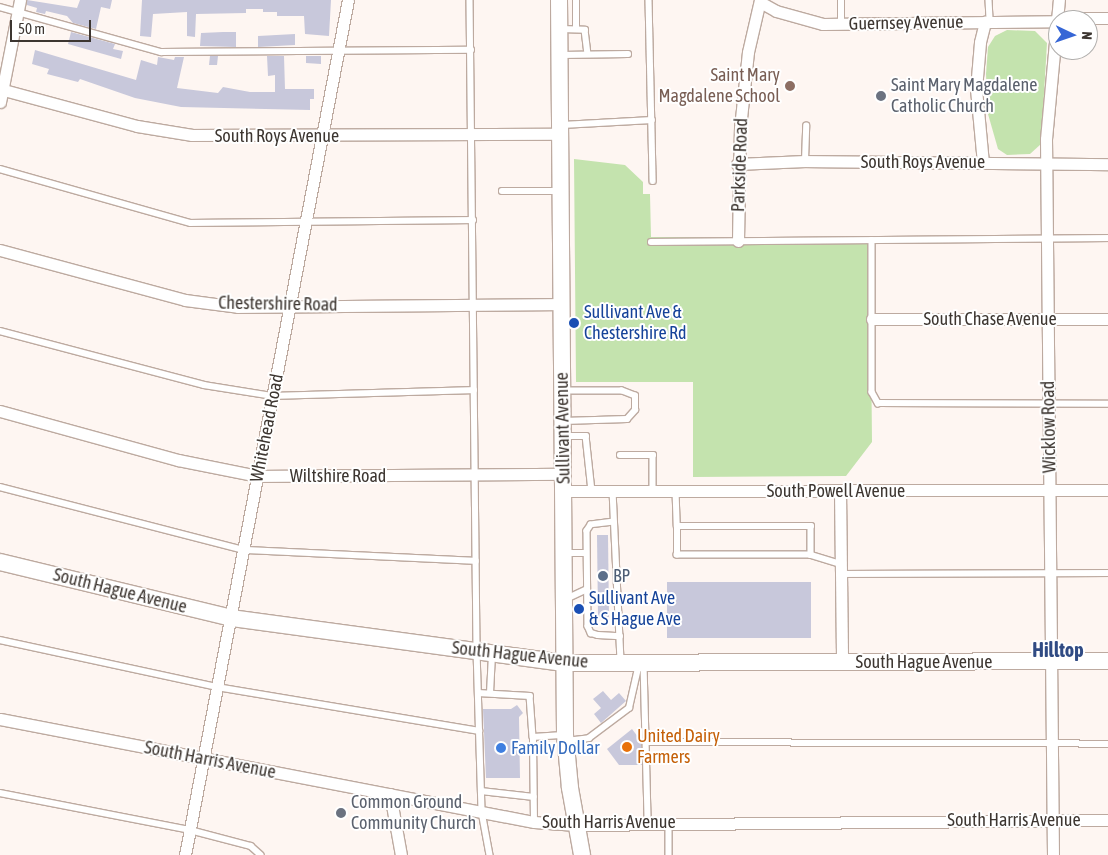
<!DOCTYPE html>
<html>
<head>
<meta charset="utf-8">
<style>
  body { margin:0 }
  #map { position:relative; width:1108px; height:855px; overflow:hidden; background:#fef6f2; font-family:"Asap Condensed",sans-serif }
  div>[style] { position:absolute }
  .green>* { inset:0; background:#c4e3ae }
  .building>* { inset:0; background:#c8c8db }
  .roads { filter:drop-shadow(1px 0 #bdaaa0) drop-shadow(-1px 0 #bdaaa0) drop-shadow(0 1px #bdaaa0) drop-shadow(0 -1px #bdaaa0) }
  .lane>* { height:5.5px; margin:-2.75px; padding:0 2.75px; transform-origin:2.75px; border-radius:2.75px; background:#fff }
  .street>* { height:11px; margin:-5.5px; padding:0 5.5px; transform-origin:5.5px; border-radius:5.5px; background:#fff }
  .secondary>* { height:16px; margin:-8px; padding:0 8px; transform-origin:8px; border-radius:8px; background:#fff }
  .dots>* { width:14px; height:14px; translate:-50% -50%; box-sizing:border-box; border:2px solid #fff; border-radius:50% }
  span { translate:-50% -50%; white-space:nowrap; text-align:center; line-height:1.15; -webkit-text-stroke:4px #fff; paint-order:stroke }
  .street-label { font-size:18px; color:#3d3631 }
  .education-label { font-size:18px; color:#785e54 }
  .right { translate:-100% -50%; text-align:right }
  .worship-label { font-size:18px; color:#5b616d }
  .left { translate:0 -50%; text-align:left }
  .transit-label { font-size:18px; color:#164399 }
  .service-label { font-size:18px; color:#4e5e75 }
  .food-label { font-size:18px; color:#c56008 }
  .shop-label { font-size:18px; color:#366cbe }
  .quarter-label { font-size:20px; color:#304b84; font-weight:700 }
  .north { position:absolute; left:1048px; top:10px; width:50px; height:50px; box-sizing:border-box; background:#fff; border:1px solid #b1afad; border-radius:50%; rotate:93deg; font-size:14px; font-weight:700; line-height:20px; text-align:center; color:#3d3631 }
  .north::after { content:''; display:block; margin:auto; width:18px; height:22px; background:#3666d6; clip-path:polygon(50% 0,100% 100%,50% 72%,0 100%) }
  .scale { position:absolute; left:10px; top:20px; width:81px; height:22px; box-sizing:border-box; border:2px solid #3d3631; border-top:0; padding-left:6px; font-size:15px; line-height:18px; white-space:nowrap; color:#3d3631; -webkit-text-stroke:4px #fff; paint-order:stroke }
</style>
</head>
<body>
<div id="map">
  <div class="green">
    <i style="clip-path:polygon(1007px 30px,1035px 31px,1047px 43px,1041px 144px,1030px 154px,1007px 155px,998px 149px,988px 114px,986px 74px,988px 47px,995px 36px)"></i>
    <i style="clip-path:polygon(574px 159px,625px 165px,643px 182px,643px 194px,650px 194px,651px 237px,870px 238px,872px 442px,846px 476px,693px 477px,693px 382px,576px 382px)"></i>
  </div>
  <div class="building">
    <i style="clip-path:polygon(27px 0,77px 8px,80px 0,112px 0,110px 9px,101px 7px,96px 29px,73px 23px,67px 16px,46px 11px,45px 14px,36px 12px,37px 8px,27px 5px)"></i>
    <i style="clip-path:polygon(142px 0,331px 0,329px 36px,305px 34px,304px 16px,277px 16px,277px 12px,263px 12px,263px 9px,246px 9px,246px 13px,196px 14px,195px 37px,187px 36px,187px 12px,153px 14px,151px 37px,140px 36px)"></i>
    <i style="clip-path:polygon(71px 32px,115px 44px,113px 49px,123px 51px,121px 59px,68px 44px)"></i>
    <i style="clip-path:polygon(223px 32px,236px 32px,236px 47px,200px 46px,201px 33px)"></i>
    <i style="clip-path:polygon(295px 34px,295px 45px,258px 47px,258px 36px)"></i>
    <i style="clip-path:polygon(35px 50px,136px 80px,141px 60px,157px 65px,158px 57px,174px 60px,175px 57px,184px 57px,177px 88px,218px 93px,223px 87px,250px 92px,275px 92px,275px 75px,268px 76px,267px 56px,284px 56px,285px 89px,314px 89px,314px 99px,310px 99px,310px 110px,181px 107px,135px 98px,80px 79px,78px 82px,47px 74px,49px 69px,32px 64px)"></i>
    <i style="clip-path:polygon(210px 56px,218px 56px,217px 65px,209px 65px)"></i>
    <i style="clip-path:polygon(306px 56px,321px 56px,321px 64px,306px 63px)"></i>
    <i style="clip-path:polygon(597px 535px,608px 535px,609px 617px,598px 617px)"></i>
    <i style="clip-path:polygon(667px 582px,811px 582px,811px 638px,667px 638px)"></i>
    <i style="clip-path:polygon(603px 691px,611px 700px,619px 693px,626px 701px,601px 723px,594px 714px,601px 708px,593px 699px)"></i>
    <i style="clip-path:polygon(517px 705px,523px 713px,519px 717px,520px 778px,486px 778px,483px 709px,511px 709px)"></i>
    <i style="clip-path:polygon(632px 729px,641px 741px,642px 765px,619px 765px,607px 749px)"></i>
  </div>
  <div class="roads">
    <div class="lane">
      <i style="left:470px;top:0;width:651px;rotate:89.38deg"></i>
      <i style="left:477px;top:651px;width:161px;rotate:88.2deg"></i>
      <i style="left:482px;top:812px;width:44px;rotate:79.5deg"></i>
      <i style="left:649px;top:0;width:181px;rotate:88.7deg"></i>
      <i style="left:989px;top:0;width:22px;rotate:87deg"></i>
      <i style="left:0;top:7px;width:167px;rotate:15.6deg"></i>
      <i style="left:161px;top:52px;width:310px;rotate:-0.4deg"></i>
      <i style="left:841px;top:24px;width:24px;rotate:-90deg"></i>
      <i style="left:561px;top:29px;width:24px;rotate:2deg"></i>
      <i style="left:585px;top:30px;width:24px;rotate:83deg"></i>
      <i style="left:576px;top:29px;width:29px;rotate:-90deg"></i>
      <i style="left:561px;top:55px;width:67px;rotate:-0.9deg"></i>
      <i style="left:562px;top:125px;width:90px;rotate:-3.2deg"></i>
      <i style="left:805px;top:161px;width:35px;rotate:-88deg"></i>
      <i style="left:0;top:169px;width:198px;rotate:15.8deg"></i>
      <i style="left:191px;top:223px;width:282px;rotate:-0.6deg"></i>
      <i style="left:502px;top:191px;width:57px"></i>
      <i style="left:872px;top:240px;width:152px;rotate:90deg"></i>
      <i style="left:872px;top:392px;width:13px;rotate:61deg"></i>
      <i style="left:878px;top:403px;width:230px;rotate:0.2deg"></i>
      <i style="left:651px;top:242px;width:457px;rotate:-0.5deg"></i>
      <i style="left:0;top:331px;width:211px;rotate:14.8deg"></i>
      <i style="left:204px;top:385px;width:70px;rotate:9.1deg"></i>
      <i style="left:273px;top:396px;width:201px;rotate:-1.7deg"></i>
      <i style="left:563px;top:421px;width:64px;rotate:-1.8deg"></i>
      <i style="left:627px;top:419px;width:12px;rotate:-48deg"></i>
      <i style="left:635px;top:410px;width:14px;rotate:-90deg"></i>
      <i style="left:635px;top:396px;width:14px;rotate:-159deg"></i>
      <i style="left:622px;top:391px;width:59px;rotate:180deg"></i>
      <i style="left:563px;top:436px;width:23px"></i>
      <i style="left:586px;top:436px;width:55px;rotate:83.8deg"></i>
      <i style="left:620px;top:455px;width:33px"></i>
      <i style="left:653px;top:455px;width:36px;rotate:90deg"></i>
      <i style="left:0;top:487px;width:252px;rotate:14.5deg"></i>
      <i style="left:244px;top:550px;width:232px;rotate:2.7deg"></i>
      <i style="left:613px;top:491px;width:170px;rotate:87.3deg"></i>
      <i style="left:676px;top:491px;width:35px;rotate:88deg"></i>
      <i style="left:614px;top:522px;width:23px;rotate:173deg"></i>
      <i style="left:591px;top:525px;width:7px;rotate:124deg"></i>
      <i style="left:587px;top:531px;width:95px;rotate:89.4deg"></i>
      <i style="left:588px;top:626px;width:8px;rotate:67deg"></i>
      <i style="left:591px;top:633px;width:7px;rotate:16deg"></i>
      <i style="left:598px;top:635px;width:22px;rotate:3deg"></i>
      <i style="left:566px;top:553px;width:20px"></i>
      <i style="left:811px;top:555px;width:134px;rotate:180deg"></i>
      <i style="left:677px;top:555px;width:29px;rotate:-90deg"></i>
      <i style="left:677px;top:526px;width:134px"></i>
      <i style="left:811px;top:526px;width:29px;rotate:90deg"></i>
      <i style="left:811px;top:555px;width:31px;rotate:17deg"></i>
      <i style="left:841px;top:574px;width:267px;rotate:-0.2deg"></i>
      <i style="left:566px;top:599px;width:23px;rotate:-25deg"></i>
      <i style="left:0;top:640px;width:222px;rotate:12.2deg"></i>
      <i style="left:217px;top:687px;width:266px;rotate:9.5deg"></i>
      <i style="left:644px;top:664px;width:158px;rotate:88.5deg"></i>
      <i style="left:478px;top:693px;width:52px;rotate:3.3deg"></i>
      <i style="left:530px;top:696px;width:41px;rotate:85.8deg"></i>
      <i style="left:490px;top:693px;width:38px;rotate:-87deg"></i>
      <i style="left:566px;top:741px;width:23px;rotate:-7deg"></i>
      <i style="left:589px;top:738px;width:50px;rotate:-36.9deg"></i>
      <i style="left:629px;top:708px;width:45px;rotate:-77.2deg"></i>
      <i style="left:646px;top:742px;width:462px;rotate:0.2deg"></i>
      <i style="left:481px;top:791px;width:53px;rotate:6.5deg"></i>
      <i style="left:0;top:793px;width:194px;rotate:11deg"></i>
      <i style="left:190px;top:830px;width:63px;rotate:14.7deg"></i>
      <i style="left:251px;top:846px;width:13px;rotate:42deg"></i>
      <i style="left:534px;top:822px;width:85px;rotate:-90.7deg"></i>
      <i style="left:533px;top:737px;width:30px;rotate:-4deg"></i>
      <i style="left:669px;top:822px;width:33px;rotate:90deg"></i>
    </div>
    <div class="street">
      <i style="left:760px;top:2px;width:18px;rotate:29deg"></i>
      <i style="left:776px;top:11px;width:49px;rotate:15.5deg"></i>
      <i style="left:823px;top:24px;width:234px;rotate:-0.7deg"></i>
      <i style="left:1057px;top:18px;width:51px"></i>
      <i style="left:0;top:89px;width:142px;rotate:15.1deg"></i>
      <i style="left:137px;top:126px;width:56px;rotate:9.3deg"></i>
      <i style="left:192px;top:135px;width:368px;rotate:-0.2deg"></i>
      <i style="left:0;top:102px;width:104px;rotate:-78.9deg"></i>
      <i style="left:983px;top:163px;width:74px;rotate:-95.4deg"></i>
      <i style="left:976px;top:89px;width:47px;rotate:-85.1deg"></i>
      <i style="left:980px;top:42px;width:21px;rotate:-76deg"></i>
      <i style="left:737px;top:164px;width:68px;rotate:-2.5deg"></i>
      <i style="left:805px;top:161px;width:303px;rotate:0.6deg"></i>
      <i style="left:738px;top:241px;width:113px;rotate:-89deg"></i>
      <i style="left:740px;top:128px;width:76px;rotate:-84deg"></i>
      <i style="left:748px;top:52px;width:53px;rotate:-77deg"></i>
      <i style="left:0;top:250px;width:192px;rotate:15.1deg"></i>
      <i style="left:185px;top:300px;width:53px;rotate:7.5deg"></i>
      <i style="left:238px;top:307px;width:324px;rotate:-0.5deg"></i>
      <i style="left:872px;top:319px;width:236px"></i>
      <i style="left:0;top:411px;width:185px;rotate:15.4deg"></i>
      <i style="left:178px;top:460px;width:82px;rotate:11.3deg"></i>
      <i style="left:258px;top:476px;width:305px;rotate:-0.4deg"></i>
      <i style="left:564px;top:491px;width:544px;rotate:-0.11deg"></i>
      <i style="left:840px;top:491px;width:171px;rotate:89.3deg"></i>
      <i style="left:0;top:719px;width:544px;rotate:10.92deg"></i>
      <i style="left:534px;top:822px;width:42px;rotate:4.1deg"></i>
      <i style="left:576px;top:825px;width:532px;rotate:-0.54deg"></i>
      <i style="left:390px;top:794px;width:62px;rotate:79.8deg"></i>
      <i style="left:185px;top:855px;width:870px;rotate:-79.21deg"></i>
      <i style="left:1053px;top:855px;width:716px;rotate:-90.56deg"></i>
      <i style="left:1046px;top:139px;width:140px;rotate:-84.7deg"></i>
    </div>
    <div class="secondary">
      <i style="left:559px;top:0;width:735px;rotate:89.53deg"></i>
      <i style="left:565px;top:735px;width:53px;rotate:84.6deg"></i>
      <i style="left:570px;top:788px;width:68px;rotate:79.8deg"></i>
      <i style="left:0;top:562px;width:238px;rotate:13.6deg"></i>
      <i style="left:231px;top:618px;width:337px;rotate:7.7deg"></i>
      <i style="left:565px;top:663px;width:543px;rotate:-0.21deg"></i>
    </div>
  </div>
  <div class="dots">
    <i style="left:790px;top:86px;background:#8d6e63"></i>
    <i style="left:881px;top:96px;background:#6b7280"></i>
    <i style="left:574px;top:323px;background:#1a4fb4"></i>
    <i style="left:603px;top:576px;background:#5c6f8a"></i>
    <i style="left:579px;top:609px;background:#1a4fb4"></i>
    <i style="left:627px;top:747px;background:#e8710a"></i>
    <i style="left:501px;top:748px;background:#3f7fe0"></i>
    <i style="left:341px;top:813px;background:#6b7280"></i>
  </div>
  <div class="street-label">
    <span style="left:906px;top:23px;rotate:-1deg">Guernsey Avenue</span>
    <span style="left:277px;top:136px">South Roys Avenue</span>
    <span style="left:923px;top:162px">South Roys Avenue</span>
    <span style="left:740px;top:165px;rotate:-88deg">Parkside Road</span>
    <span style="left:278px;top:304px;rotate:1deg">Chestershire Road</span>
    <span style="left:990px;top:319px">South Chase Avenue</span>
    <span style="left:1049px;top:427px;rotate:-91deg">Wicklow Road</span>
    <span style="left:267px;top:428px;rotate:-79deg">Whitehead Road</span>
    <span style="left:563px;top:428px;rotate:-91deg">Sullivant Avenue</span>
    <span style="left:338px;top:476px">Wiltshire Road</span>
    <span style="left:836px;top:491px">South Powell Avenue</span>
    <span style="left:120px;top:591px;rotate:14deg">South Hague Avenue</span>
    <span style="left:520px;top:655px;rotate:6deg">South Hague Avenue</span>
    <span style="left:924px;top:662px">South Hague Avenue</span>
    <span style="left:210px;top:760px;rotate:11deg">South Harris Avenue</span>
    <span style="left:1014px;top:820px">South Harris Avenue</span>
    <span style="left:609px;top:822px">South Harris Avenue</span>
  </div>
  <div class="education-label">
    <span class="right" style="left:780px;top:86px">Saint Mary<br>Magdalene School</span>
  </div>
  <div class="worship-label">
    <span class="left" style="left:891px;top:96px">Saint Mary Magdalene<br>Catholic Church</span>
    <span class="left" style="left:351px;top:813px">Common Ground<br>Community Church</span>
  </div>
  <div class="transit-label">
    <span class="left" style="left:584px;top:323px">Sullivant Ave &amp;<br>Chestershire Rd</span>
    <span class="left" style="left:589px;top:609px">Sullivant Ave<br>&amp; S Hague Ave</span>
  </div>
  <div class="service-label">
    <span class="left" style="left:613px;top:576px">BP</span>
  </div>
  <div class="food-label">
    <span class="left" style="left:637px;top:747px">United Dairy<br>Farmers</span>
  </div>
  <div class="shop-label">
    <span class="left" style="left:511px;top:748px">Family Dollar</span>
  </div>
  <div class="quarter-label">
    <span style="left:1058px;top:649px">Hilltop</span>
  </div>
  <div class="north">N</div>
  <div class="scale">50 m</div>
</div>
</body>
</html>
